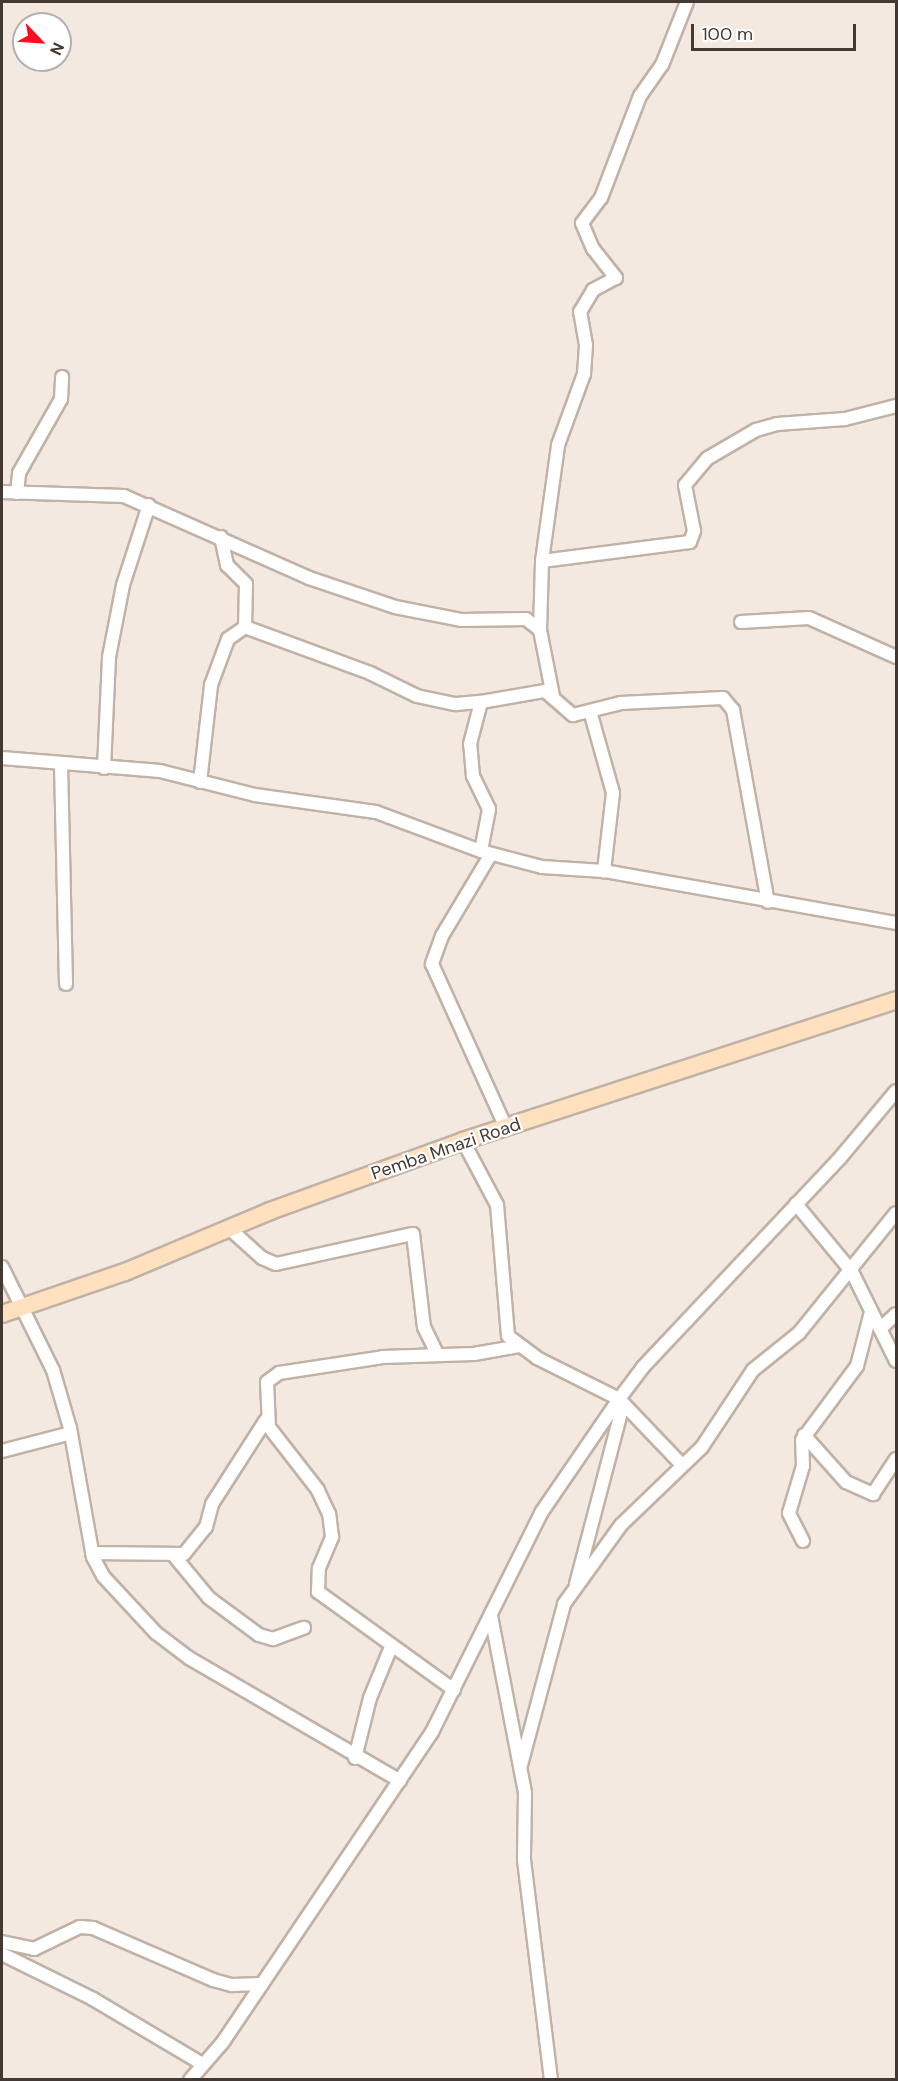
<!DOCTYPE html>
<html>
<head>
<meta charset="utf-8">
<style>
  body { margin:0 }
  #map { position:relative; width:898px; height:2081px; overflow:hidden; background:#f3e9e1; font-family:"DM Sans",sans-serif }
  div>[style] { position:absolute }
  .roads { filter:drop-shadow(2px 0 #c1b2a6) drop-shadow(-2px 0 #c1b2a6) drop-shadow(0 2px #c1b2a6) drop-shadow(0 -2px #c1b2a6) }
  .street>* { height:12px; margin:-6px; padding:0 6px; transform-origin:6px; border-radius:6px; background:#fff }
  .secondary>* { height:16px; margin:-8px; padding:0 8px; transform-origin:8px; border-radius:8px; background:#ffe0bf }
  span { translate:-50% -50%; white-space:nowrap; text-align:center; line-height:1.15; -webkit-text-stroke:4.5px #fff; paint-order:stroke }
  .street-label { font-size:18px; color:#443932 }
  .frame { position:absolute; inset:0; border:3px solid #443932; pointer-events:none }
  .north { position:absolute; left:12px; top:12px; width:60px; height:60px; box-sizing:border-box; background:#fff; border:2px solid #b4b0ad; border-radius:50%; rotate:115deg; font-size:16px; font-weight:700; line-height:24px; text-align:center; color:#443932 }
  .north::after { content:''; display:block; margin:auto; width:21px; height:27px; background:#ff0c21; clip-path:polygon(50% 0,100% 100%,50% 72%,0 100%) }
  .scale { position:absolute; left:691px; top:24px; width:165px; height:27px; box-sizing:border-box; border:3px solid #443932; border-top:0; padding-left:8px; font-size:18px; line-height:21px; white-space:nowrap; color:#443932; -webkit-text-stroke:4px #fff; paint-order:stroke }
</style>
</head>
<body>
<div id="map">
  <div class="roads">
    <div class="street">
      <i style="left:2px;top:492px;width:122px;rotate:1.9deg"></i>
      <i style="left:124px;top:496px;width:202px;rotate:23.9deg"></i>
      <i style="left:309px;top:578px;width:91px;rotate:18.6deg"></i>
      <i style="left:395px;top:607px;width:67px;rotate:11.1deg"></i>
      <i style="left:461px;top:620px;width:65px;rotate:-0.9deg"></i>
      <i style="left:526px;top:619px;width:18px;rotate:38deg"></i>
      <i style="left:540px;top:630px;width:67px;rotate:78.9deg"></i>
      <i style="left:17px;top:493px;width:20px;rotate:-84deg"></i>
      <i style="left:19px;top:473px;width:85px;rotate:-60.4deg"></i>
      <i style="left:61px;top:399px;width:22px;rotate:-87deg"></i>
      <i style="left:221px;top:537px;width:29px;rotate:78deg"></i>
      <i style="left:227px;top:565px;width:27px;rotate:45deg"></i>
      <i style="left:246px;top:584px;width:43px;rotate:91.3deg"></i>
      <i style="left:245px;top:627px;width:133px;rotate:20.2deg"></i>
      <i style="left:370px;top:673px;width:52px;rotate:26.1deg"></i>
      <i style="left:417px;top:696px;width:40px;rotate:12deg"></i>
      <i style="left:456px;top:704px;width:25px;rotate:-5deg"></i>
      <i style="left:542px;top:561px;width:117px;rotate:-82.1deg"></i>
      <i style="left:558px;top:445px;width:76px;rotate:-69.9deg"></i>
      <i style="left:584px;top:374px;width:29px;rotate:-86deg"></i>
      <i style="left:586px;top:345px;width:34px;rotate:-100deg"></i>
      <i style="left:580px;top:312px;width:26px;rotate:-59deg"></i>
      <i style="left:593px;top:290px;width:26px;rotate:-28deg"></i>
      <i style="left:616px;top:278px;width:37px;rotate:-128deg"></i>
      <i style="left:593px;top:249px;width:28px;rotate:-113deg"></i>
      <i style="left:582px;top:223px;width:31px;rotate:-53deg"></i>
      <i style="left:601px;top:198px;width:109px;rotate:-69.1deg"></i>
      <i style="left:640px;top:96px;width:38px;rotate:-55deg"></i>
      <i style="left:662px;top:65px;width:68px;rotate:-68.4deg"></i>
      <i style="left:741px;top:622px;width:68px;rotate:-3.4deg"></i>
      <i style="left:809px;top:618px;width:95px;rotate:24.1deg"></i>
      <i style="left:540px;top:630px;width:69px;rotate:-88.3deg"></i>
      <i style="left:542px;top:561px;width:149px;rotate:-7.3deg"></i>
      <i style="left:690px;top:542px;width:12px;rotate:-70deg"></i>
      <i style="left:694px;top:531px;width:47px;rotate:-101.1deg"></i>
      <i style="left:685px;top:485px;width:35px;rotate:-50deg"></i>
      <i style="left:708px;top:458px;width:56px;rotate:-30.3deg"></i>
      <i style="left:756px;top:430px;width:22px;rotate:-16deg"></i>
      <i style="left:777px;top:424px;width:68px;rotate:-4.2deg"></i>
      <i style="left:845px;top:419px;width:53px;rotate:-14.3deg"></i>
      <i style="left:590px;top:711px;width:85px;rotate:74.3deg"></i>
      <i style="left:613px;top:793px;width:79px;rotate:96.6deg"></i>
      <i style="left:2px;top:758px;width:159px;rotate:4.7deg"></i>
      <i style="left:160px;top:771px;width:98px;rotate:14.2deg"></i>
      <i style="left:255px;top:795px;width:122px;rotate:8deg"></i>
      <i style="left:376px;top:812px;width:112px;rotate:20.4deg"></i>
      <i style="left:481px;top:851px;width:63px;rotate:14.7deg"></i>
      <i style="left:542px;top:867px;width:62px;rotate:3.7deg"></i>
      <i style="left:604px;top:871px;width:297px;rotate:10.1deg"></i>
      <i style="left:61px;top:764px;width:220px;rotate:88.7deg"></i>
      <i style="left:104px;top:768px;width:111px;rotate:-87.4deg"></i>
      <i style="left:109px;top:657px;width:73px;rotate:-79deg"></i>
      <i style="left:123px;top:585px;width:84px;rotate:-72deg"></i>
      <i style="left:200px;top:782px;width:98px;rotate:-83.5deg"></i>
      <i style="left:211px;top:685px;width:49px;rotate:-69.7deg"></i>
      <i style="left:228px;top:639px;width:21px;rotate:-35deg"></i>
      <i style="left:481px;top:851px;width:43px;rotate:-79.2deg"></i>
      <i style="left:489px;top:809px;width:37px;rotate:-116deg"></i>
      <i style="left:473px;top:776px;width:32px;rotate:-95deg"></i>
      <i style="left:470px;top:744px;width:43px;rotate:-75.3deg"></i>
      <i style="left:481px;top:702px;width:65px;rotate:-9.8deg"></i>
      <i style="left:545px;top:691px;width:37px;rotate:41deg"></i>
      <i style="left:573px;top:715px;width:49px;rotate:-14deg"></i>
      <i style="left:621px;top:703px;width:102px;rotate:-2.8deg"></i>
      <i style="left:723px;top:698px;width:16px;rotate:50deg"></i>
      <i style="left:733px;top:710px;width:195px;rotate:79.7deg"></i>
      <i style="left:491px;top:854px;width:96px;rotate:120.9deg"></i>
      <i style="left:442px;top:936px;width:30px;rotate:110deg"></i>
      <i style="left:432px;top:964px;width:180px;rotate:65.7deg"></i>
      <i style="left:463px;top:1141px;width:72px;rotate:62deg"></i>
      <i style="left:497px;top:1205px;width:131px;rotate:85.2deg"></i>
      <i style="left:508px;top:1336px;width:36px;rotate:37deg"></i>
      <i style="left:537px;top:1358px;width:92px;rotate:26.6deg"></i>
      <i style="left:619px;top:1399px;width:91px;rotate:46.3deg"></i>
      <i style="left:796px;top:1204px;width:88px;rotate:50.5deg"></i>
      <i style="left:852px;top:1272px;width:99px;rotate:63.7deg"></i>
      <i style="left:231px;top:1230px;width:42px;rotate:42.1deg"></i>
      <i style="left:262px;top:1258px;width:15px;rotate:23deg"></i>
      <i style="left:276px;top:1264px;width:140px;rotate:-12.4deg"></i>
      <i style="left:413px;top:1234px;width:94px;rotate:83.3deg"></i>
      <i style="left:424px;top:1327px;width:28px;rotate:64deg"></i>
      <i style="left:2px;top:1267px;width:115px;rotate:63.7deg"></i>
      <i style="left:53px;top:1370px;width:60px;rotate:73.7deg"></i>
      <i style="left:70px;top:1428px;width:131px;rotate:79.9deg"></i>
      <i style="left:93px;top:1557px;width:21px;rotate:62deg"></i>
      <i style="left:103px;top:1576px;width:78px;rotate:47.1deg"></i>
      <i style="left:156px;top:1633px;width:41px;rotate:37.1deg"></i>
      <i style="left:189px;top:1658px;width:244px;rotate:30.2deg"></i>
      <i style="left:880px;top:1329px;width:22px;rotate:-43deg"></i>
      <i style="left:804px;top:1435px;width:63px;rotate:48.2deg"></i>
      <i style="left:846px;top:1482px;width:30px;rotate:24deg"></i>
      <i style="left:873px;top:1494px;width:42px;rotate:-56.7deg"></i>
      <i style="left:2px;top:1451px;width:71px;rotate:-14.6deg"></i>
      <i style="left:803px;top:1541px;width:31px;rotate:-117deg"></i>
      <i style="left:789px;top:1513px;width:49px;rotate:-73.4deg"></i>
      <i style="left:803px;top:1466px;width:26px;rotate:-92deg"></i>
      <i style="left:802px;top:1440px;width:92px;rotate:-53.4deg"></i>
      <i style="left:857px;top:1366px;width:56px;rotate:-75.5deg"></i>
      <i style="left:92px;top:1553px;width:92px;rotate:0.6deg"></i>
      <i style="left:184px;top:1554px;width:35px;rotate:-51deg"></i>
      <i style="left:206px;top:1527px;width:24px;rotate:-75deg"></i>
      <i style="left:212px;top:1504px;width:100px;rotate:-57.3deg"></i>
      <i style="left:175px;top:1557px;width:53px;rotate:50.3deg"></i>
      <i style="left:209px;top:1598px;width:62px;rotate:36.5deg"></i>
      <i style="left:259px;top:1635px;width:15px;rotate:16deg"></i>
      <i style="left:273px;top:1639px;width:33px;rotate:-20deg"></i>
      <i style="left:576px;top:1584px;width:185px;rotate:-75.3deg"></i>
      <i style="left:491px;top:1616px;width:180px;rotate:79.1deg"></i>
      <i style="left:525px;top:1793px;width:67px;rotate:90.9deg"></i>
      <i style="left:524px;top:1860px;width:222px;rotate:83deg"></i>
      <i style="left:454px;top:1690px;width:168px;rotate:-144.2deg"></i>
      <i style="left:318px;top:1592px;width:24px;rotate:-88deg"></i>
      <i style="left:319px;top:1568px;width:34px;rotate:-67deg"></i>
      <i style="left:332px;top:1537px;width:23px;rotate:-97deg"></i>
      <i style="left:329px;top:1514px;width:26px;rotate:-115deg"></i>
      <i style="left:318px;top:1490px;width:80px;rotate:-127.9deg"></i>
      <i style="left:269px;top:1427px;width:45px;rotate:-92.5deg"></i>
      <i style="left:267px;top:1382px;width:15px;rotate:-37deg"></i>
      <i style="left:279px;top:1373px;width:105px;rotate:-8.7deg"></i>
      <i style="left:383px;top:1357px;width:91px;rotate:-1.9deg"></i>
      <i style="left:474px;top:1354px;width:47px;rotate:-9.9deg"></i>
      <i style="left:355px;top:1758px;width:62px;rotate:-76deg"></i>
      <i style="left:370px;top:1698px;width:55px;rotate:-67.6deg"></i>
      <i style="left:521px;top:1765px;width:167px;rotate:-75deg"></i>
      <i style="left:564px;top:1604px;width:97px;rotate:-54.2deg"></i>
      <i style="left:621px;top:1525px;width:112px;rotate:-43.9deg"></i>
      <i style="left:702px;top:1447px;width:92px;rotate:-56.5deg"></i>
      <i style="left:753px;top:1370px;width:59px;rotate:-38.8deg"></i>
      <i style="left:799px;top:1333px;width:154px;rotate:-51.1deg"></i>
      <i style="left:2px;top:1942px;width:33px;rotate:12deg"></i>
      <i style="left:34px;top:1949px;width:51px;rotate:-25.6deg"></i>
      <i style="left:80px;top:1927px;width:13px;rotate:4deg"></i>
      <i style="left:93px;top:1928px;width:131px;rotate:23.4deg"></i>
      <i style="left:213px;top:1980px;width:20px;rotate:15deg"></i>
      <i style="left:232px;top:1985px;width:30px;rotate:-2deg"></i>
      <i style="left:2px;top:1954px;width:102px;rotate:26.3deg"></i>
      <i style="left:93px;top:1999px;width:126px;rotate:30.7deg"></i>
      <i style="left:190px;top:2080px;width:50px;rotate:-49deg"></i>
      <i style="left:223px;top:2042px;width:374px;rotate:-56deg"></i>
      <i style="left:432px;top:1732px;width:245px;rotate:-63.5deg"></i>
      <i style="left:541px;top:1513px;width:138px;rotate:-55.6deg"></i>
      <i style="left:619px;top:1399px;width:40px;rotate:-53deg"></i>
      <i style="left:643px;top:1367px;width:287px;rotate:-46.7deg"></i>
      <i style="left:840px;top:1158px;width:87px;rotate:-50.1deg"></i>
    </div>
    <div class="secondary">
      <i style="left:2px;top:1314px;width:130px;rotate:-18.9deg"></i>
      <i style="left:125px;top:1272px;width:157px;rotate:-22.8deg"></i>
      <i style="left:270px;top:1211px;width:205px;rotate:-19.9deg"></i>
      <i style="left:463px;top:1141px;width:455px;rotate:-18deg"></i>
    </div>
  </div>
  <div class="street-label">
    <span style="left:446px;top:1149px;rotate:-19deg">Pemba Mnazi Road</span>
  </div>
  <div class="frame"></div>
  <div class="north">N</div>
  <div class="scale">100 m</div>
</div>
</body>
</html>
